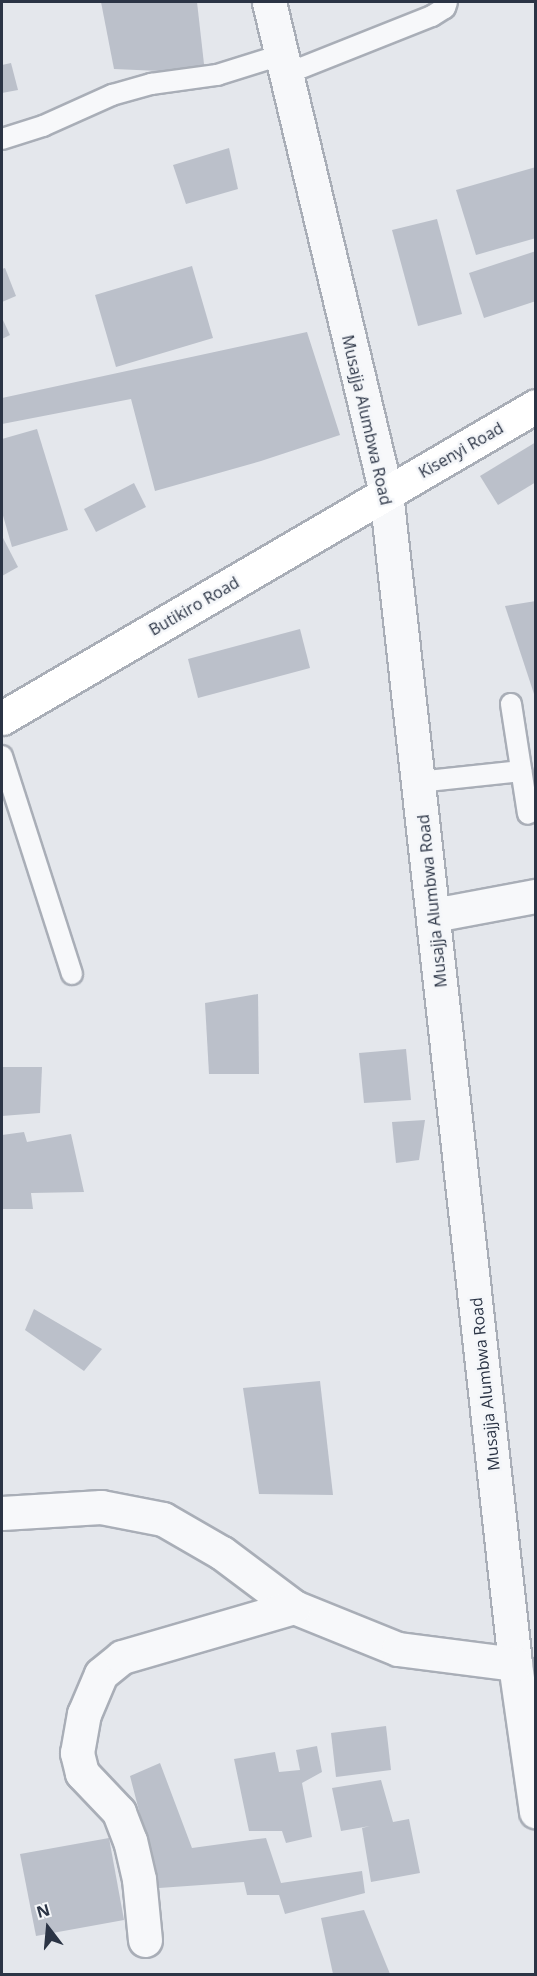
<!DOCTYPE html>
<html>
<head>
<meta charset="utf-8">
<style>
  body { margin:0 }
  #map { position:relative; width:537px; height:1976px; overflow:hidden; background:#e4e7ec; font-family:"Open Sans",sans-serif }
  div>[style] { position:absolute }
  .building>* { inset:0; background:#bbc0ca }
  .roads { filter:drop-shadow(2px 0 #a9aeb7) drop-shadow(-2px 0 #a9aeb7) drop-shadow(0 2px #a9aeb7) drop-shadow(0 -2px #a9aeb7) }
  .lane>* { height:20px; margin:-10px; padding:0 10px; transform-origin:10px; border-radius:10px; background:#f7f8fa }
  .street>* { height:33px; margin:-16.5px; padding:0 16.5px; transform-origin:16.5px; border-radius:16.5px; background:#f7f8fa }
  .secondary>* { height:33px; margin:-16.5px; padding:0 16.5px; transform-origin:16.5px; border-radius:16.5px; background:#fff }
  span { translate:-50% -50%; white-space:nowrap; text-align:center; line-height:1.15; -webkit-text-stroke:5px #f4f6f9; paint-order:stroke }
  .street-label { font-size:16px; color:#2b3445 }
  .frame { position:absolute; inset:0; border:3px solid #2b3445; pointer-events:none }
  .north { position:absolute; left:18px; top:1898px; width:60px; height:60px; -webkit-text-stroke:4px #f4f6f9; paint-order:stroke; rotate:344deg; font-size:16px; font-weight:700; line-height:24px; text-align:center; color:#2b3445 }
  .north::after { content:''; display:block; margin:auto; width:21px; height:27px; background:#2b3445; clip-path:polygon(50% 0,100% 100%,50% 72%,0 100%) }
</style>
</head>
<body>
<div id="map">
  <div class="building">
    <i style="clip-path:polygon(101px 2px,197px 2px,205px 73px,114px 69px)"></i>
    <i style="clip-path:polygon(11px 63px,18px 90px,2px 93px,2px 65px)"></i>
    <i style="clip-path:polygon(229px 148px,238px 189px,186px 204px,173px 165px)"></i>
    <i style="clip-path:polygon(536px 167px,536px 238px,476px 255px,456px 190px)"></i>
    <i style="clip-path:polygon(437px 219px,462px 314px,418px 326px,392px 230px)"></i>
    <i style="clip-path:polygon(536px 251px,536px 301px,484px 318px,469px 273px)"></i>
    <i style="clip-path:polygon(192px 266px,213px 338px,116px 367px,95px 295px)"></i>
    <i style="clip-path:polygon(5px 268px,16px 296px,2px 302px,2px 269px)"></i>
    <i style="clip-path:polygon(2px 318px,10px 335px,2px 339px)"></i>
    <i style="clip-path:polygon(307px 332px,340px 435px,261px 461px,155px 491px,131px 399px,2px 424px,2px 398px)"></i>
    <i style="clip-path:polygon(37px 429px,68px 530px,12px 547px,2px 512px,2px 439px)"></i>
    <i style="clip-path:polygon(536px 442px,536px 482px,498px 505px,480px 476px)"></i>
    <i style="clip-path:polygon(134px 483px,146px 507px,96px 532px,84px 509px)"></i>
    <i style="clip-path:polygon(2px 536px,18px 567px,2px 576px)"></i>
    <i style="clip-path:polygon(536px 601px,536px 697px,535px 697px,505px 606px)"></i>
    <i style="clip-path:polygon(300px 629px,310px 668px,198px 698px,188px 659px)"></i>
    <i style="clip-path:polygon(258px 994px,259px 1074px,209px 1074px,205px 1003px)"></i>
    <i style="clip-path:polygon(406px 1049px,411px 1100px,364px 1103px,359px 1053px)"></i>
    <i style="clip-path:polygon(2px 1067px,42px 1067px,40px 1113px,2px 1116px)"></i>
    <i style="clip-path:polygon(425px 1120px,419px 1160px,396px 1163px,392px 1122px)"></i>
    <i style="clip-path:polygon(24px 1132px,27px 1142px,71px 1134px,84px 1192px,31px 1193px,33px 1209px,2px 1209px,2px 1135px)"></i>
    <i style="clip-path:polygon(34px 1309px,102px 1349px,84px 1371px,25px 1330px)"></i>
    <i style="clip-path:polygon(320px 1381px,333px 1495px,259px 1494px,243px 1388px)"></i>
    <i style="clip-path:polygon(386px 1726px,391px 1770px,336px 1777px,331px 1733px)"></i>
    <i style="clip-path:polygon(317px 1746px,322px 1772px,302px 1783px,312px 1837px,286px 1843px,282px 1831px,249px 1831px,234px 1759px,275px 1752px,279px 1772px,300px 1770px,296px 1750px)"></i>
    <i style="clip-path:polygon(160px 1763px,192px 1848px,266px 1838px,281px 1883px,362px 1871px,365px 1893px,285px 1914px,279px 1895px,247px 1895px,244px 1882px,159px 1888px,130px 1776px)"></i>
    <i style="clip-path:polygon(381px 1780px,393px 1822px,409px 1819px,420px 1873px,371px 1882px,362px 1828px,370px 1826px,341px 1831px,332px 1788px)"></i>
    <i style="clip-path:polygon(109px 1838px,124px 1920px,36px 1936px,20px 1854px)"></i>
    <i style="clip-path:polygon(364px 1910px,390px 1974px,333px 1974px,321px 1918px)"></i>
  </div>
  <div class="roads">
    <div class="lane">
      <i style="left:286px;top:74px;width:157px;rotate:-21.7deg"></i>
      <i style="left:432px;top:16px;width:15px;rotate:-32deg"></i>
      <i style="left:445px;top:8px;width:6px;rotate:-72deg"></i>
      <i style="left:2px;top:139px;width:43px;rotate:-17.6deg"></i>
      <i style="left:43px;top:126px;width:76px;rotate:-24.2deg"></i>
      <i style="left:112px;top:95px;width:41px;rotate:-15.8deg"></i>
      <i style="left:151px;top:84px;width:67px;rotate:-7.8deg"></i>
      <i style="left:217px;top:75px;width:67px;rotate:-17.4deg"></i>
      <i style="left:511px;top:704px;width:111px;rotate:81.2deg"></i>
      <i style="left:2px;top:756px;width:229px;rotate:72.2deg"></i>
      <i style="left:418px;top:782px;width:104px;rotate:-6.1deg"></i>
    </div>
    <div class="street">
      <i style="left:269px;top:2px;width:505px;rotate:76.6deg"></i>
      <i style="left:386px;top:493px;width:1178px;rotate:83.71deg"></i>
      <i style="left:515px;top:1664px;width:149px;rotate:81.9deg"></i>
      <i style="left:434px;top:915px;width:104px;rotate:-10.6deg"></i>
      <i style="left:2px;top:1513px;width:99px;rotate:-3.5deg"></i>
      <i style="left:101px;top:1507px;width:63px;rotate:11deg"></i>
      <i style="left:163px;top:1519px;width:68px;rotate:30deg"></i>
      <i style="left:222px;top:1553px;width:90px;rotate:36.9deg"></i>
      <i style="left:294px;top:1607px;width:112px;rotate:22deg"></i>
      <i style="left:398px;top:1649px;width:118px;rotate:7.3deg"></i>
      <i style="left:145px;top:1940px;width:61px;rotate:-95.6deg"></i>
      <i style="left:139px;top:1879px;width:39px;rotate:-103deg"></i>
      <i style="left:130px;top:1841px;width:31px;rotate:-111deg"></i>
      <i style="left:119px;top:1812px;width:54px;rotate:-133.5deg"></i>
      <i style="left:82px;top:1773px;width:21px;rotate:-104deg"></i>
      <i style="left:77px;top:1753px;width:40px;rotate:-80deg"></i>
      <i style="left:84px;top:1714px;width:43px;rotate:-67deg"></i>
      <i style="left:101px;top:1674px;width:27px;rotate:-39deg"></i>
      <i style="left:122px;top:1657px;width:179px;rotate:-16.2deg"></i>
    </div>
    <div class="secondary">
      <i style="left:2px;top:718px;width:618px;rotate:-30.3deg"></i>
    </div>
  </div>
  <div class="street-label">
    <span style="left:367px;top:420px;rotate:77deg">Musajja Alumbwa Road</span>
    <span style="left:461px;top:450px;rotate:-30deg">Kisenyi Road</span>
    <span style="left:194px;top:606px;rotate:-30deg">Butikiro Road</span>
    <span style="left:432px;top:901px;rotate:-96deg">Musajja Alumbwa Road</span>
    <span style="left:485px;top:1384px;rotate:-96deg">Musajja Alumbwa Road</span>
  </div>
  <div class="frame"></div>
  <div class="north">N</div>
</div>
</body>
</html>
